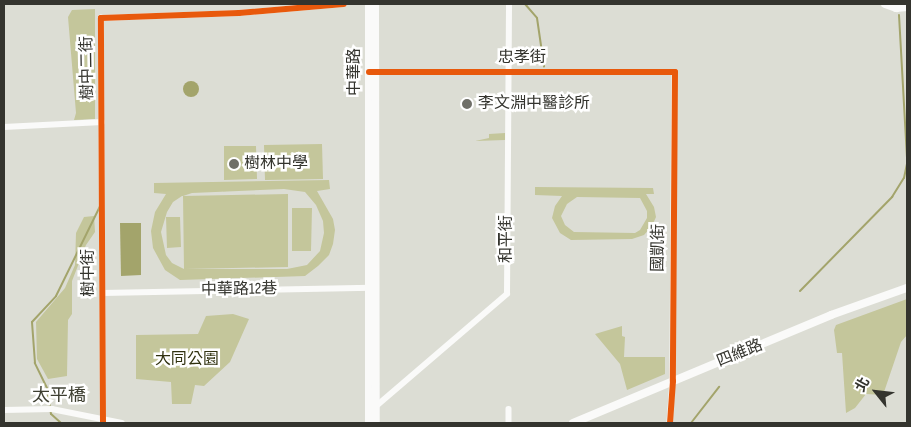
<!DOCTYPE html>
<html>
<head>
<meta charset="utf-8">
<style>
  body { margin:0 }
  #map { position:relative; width:911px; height:427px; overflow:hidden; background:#dcddd4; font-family:"Sofia Sans Condensed","Noto Sans TC",sans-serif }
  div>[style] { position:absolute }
  .green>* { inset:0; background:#c4c69b }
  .water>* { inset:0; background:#a3a46b }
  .round { border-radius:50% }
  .stream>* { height:2px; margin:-1px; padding:0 1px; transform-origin:1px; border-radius:1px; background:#a3a46b }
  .street>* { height:5.5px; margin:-2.75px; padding:0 2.75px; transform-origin:2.75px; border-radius:2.75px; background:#fafaf9 }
  .secondary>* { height:8px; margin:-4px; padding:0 4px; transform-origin:4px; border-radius:4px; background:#fafaf9 }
  .cycleway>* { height:6px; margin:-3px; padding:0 3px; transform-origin:3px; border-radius:3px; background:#e8590c }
  .dots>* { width:14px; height:14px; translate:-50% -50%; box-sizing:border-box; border:2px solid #fff; border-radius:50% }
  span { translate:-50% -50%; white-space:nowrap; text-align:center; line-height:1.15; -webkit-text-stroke:5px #fff; paint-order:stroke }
  .street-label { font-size:16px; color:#34342e }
  .poi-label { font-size:16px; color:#34342e }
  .left { translate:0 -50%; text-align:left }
  .park-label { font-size:16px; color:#313210 }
  .neighbourhood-label { font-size:18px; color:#3d3e30 }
  .frame { position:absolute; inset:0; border:5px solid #34342e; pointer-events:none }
  .north { position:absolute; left:851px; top:367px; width:50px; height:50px; -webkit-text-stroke:4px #fff; paint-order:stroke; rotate:299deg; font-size:14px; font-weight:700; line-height:20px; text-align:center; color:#34342e }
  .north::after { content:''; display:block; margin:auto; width:18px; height:22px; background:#34342e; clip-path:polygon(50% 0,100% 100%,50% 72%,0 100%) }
</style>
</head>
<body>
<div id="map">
  <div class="green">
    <i style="clip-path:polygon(95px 9px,95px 119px,74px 120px,76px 113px,68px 17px,72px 10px)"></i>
    <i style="clip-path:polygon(505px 133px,505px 140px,475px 141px,489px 138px,489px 134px)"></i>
    <i style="clip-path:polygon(322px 144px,323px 179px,265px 180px,264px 145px)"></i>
    <i style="clip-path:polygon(224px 146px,256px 146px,257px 179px,224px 180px)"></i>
    <i style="clip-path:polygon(evenodd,329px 180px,330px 189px,317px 191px,333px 219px,335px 230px,333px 244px,329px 255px,318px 266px,305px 276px,180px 280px,165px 270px,153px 248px,151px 231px,155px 212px,166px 194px,154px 193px,154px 183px,329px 180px,284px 189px,305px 192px,316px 205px,323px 221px,324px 233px,320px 251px,307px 265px,287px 269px,185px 269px,288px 267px,288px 194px,183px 196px,192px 193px,284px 189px,329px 180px,182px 196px,183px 196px,184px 269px,172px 263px,166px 255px,161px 232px,167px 212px,173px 202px,182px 196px)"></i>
    <i style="clip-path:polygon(evenodd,535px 187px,653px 188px,654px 194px,646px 194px,654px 207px,656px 217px,652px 226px,644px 235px,632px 239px,571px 240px,560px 233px,552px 218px,555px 206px,562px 196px,535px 195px,535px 187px,577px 197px,640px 198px,647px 211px,647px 218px,640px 230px,635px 233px,574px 232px,565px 225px,561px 216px,567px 204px,577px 197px)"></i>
    <i style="clip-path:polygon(292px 208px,312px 208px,311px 251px,292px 251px)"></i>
    <i style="clip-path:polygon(94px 216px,95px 232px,86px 245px,72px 281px,72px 314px,68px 320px,67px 376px,48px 379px,37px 359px,36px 322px,65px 288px,75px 265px,76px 233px,84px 217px)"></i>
    <i style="clip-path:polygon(166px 217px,180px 217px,181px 247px,167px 248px)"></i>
    <i style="clip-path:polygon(907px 299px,907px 335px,901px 342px,883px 395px,866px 394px,855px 408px,846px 413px,842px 353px,837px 353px,834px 330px,836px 325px)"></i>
    <i style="clip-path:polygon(233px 314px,249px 319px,230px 362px,204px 386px,195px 385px,191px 404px,172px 404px,171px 382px,136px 379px,136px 335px,198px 334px,206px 316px)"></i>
    <i style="clip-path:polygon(622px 326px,622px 336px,625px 337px,624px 357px,665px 357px,665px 374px,627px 390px,620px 364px,595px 334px)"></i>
  </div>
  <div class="water">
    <i class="round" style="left:183px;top:81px;width:16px;height:16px"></i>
    <i style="clip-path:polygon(120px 223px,141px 223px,141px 275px,121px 276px)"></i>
  </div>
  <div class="stream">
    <i style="left:525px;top:4px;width:18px;rotate:49deg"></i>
    <i style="left:537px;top:18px;width:49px;rotate:81.7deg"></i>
    <i style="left:899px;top:15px;width:142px;rotate:86.8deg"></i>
    <i style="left:800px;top:291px;width:132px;rotate:-45.6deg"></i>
    <i style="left:892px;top:197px;width:22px;rotate:-58deg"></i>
    <i style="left:904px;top:178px;width:14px;rotate:-78deg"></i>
    <i style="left:61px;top:423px;width:13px;rotate:-138deg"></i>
    <i style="left:51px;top:414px;width:26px;rotate:-99deg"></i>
    <i style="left:47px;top:388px;width:28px;rotate:-116deg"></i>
    <i style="left:35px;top:363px;width:41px;rotate:-94.2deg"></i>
    <i style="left:32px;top:322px;width:35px;rotate:-47deg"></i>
    <i style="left:56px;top:296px;width:100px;rotate:-63.9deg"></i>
    <i style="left:691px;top:423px;width:46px;rotate:-52.1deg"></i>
  </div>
  <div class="street">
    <i style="left:373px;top:72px;width:302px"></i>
    <i style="left:675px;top:72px;width:309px;rotate:90.4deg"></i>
    <i style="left:673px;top:381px;width:42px;rotate:94.1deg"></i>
    <i style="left:4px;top:127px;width:98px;rotate:-2.9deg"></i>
    <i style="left:103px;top:293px;width:268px;rotate:-1.1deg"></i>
    <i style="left:374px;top:408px;width:175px;rotate:-40.6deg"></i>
    <i style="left:507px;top:294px;width:290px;rotate:-89.6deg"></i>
    <i style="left:509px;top:409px;width:14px;rotate:90deg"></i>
    <i style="left:4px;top:410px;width:48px;rotate:-1.2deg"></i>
    <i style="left:52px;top:409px;width:71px;rotate:11.3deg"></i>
    <i style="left:103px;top:423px;width:405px;rotate:-90.3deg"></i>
    <i style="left:101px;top:18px;width:138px;rotate:-2.1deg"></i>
    <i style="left:239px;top:13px;width:105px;rotate:-4.9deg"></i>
  </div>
  <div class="secondary">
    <i style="left:369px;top:4px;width:419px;rotate:90deg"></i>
    <i style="left:375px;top:4px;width:419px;rotate:89.9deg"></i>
    <i style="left:885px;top:4px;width:12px;rotate:20deg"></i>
    <i style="left:896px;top:8px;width:11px;rotate:-5deg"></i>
    <i style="left:573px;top:423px;width:280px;rotate:-22.7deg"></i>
    <i style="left:831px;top:315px;width:81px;rotate:-19.6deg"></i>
  </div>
  <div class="cycleway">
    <i style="left:369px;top:72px;width:306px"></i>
    <i style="left:675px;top:72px;width:309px;rotate:90.4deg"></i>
    <i style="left:673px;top:381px;width:42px;rotate:94.1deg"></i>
    <i style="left:103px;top:423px;width:405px;rotate:-90.3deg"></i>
    <i style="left:101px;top:18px;width:138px;rotate:-2.1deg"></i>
    <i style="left:239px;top:13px;width:105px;rotate:-4.9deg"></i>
  </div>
  <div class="dots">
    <i style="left:467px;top:104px;background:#6f6f68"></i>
    <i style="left:234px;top:164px;background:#6f6f68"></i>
  </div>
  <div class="street-label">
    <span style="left:522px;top:58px">忠孝街</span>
    <span style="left:88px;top:68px;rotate:-91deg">樹中二街</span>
    <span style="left:355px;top:72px;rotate:-90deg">中華路</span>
    <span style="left:507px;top:239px;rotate:-90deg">和平街</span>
    <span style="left:659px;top:248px;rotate:-89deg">國凱街</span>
    <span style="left:89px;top:273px;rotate:-90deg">樹中街</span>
    <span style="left:239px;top:290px;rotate:-1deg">中華路12巷</span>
    <span style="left:740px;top:354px;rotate:-22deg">四維路</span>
  </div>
  <div class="poi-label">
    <span class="left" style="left:478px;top:104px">李文淵中醫診所</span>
    <span class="left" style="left:244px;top:164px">樹林中學</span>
  </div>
  <div class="park-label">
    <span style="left:187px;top:360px">大同公園</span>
  </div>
  <div class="neighbourhood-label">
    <span style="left:59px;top:396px">太平橋</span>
  </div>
  <div class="frame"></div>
  <div class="north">北</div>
</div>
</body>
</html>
